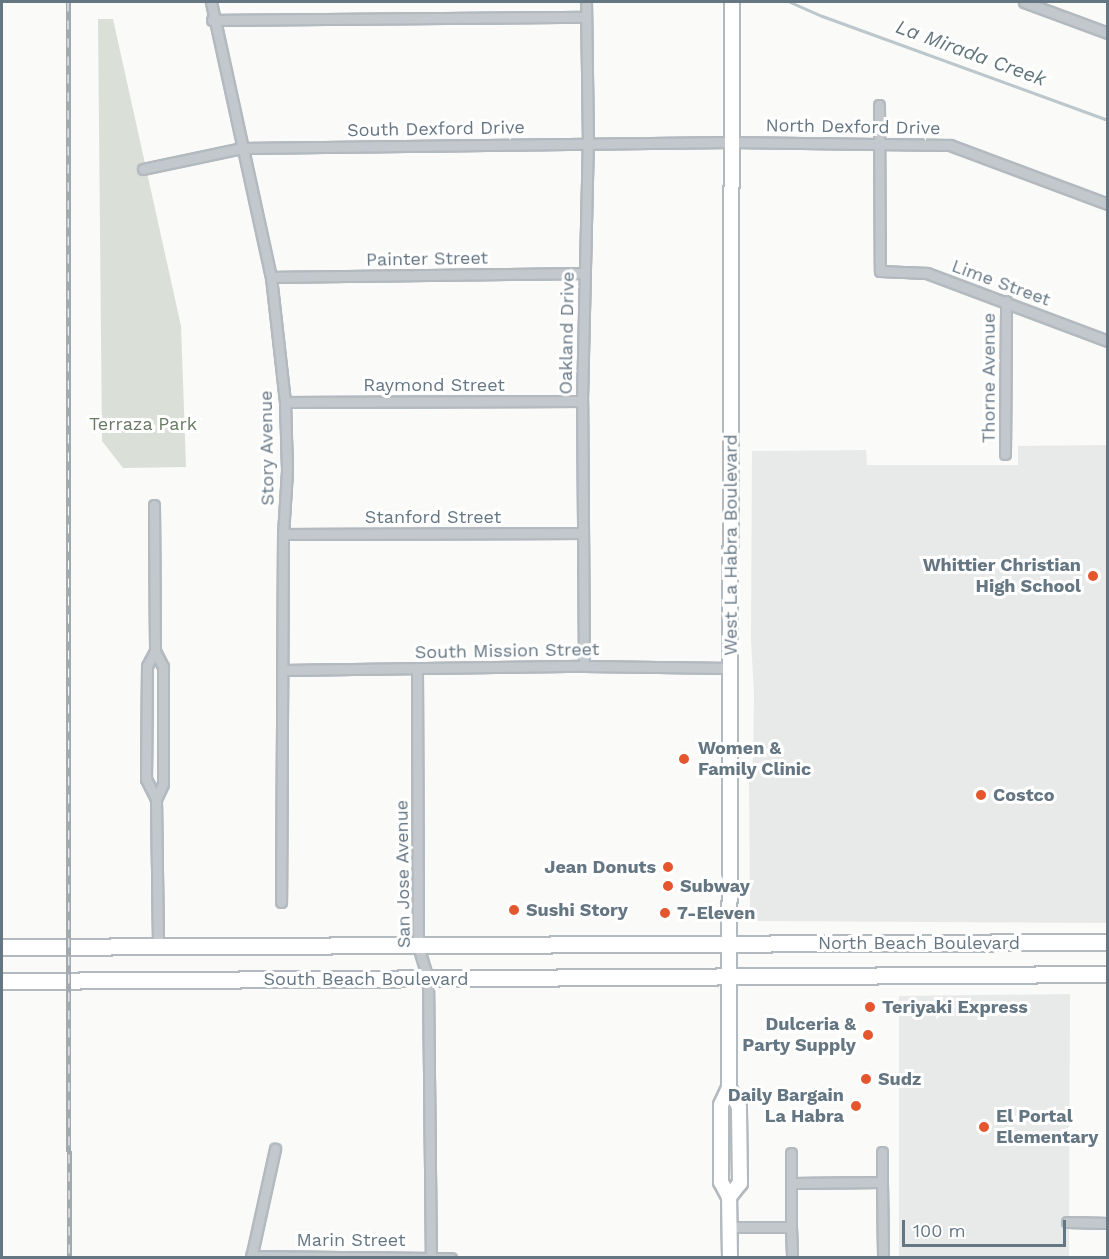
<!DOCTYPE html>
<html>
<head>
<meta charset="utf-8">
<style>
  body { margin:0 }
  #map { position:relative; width:1109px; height:1259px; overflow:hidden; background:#fafaf8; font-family:"Work Sans",sans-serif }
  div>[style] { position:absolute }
  .built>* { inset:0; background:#e8e9e9 }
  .green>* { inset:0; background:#dadfd7 }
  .stream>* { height:3px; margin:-1.5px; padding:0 1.5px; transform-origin:1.5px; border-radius:1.5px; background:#bbc7cb }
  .roads { filter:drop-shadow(2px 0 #b3babf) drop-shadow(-2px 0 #b3babf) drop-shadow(0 2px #b3babf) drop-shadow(0 -2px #b3babf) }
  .minor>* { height:9px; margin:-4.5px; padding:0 4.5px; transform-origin:4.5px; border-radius:4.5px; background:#c3c8cc }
  .secondary>* { height:14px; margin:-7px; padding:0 7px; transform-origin:7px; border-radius:7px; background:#fff }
  .primary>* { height:15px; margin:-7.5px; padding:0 7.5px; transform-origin:7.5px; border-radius:7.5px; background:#fff }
  .rail>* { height:5px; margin-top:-2.5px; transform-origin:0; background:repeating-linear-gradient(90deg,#fff 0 9px,#a2aab0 0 18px); box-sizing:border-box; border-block:2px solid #a2aab0 }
  .dots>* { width:16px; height:16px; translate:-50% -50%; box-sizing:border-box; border:3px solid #fff; border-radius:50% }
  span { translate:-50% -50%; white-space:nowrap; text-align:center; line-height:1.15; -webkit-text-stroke:6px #fff; paint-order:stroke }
  .street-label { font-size:18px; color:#657683 }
  .park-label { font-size:18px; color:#687a64 }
  .poi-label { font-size:18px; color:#657683; font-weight:700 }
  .right { translate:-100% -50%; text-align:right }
  .left { translate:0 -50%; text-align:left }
  .water-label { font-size:20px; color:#60757c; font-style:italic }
  .frame { position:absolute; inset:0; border:3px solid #657683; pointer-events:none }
  .scale { position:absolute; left:902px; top:1220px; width:164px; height:27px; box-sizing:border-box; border:3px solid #657683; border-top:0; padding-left:8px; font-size:18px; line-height:21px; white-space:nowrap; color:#657683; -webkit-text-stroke:4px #fff; paint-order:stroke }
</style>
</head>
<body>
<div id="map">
  <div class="built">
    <i style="clip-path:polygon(1107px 445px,1107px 923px,755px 921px,750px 910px,749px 782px,753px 759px,754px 694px,751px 640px,752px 451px,866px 450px,867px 465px,1018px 465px,1018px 446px)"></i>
    <i style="clip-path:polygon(1070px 994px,1069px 1257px,899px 1257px,899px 996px)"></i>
  </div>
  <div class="green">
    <i style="clip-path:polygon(98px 19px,113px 19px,181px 326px,186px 467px,123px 468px,102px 441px)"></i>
  </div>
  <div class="stream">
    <i style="left:790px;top:2px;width:35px;rotate:24deg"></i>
    <i style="left:822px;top:16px;width:304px;rotate:20deg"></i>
  </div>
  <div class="roads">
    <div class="minor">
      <i style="left:211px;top:2px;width:281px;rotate:77.7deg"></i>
      <i style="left:271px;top:277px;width:126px;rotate:83.6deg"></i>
      <i style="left:285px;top:402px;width:69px;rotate:88.3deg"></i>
      <i style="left:287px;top:471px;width:63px;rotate:93.6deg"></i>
      <i style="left:283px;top:534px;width:368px;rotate:90.3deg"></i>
      <i style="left:1024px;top:2px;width:90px;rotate:20.3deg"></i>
      <i style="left:212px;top:20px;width:374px;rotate:-0.5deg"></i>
      <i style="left:879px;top:105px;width:166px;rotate:89.7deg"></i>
      <i style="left:880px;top:271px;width:47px;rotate:2.4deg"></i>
      <i style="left:927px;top:273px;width:193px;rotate:20.6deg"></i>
      <i style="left:143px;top:169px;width:101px;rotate:-12deg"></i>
      <i style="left:242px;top:148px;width:490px;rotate:-0.7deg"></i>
      <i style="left:732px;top:142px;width:218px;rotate:0.8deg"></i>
      <i style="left:950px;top:145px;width:169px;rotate:20.5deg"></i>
      <i style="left:271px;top:277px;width:313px;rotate:-0.7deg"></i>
      <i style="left:285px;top:402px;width:297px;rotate:-0.2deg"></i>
      <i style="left:1005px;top:454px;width:153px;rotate:-89.6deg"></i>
      <i style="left:154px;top:505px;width:146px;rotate:89.6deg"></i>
      <i style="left:155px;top:651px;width:18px;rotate:63deg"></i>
      <i style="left:163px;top:667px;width:117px;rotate:90deg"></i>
      <i style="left:163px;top:784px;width:17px;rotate:115deg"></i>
      <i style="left:283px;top:534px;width:300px;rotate:-0.2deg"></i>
      <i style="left:155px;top:651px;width:17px;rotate:118deg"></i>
      <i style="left:147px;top:666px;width:113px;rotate:90.5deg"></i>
      <i style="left:146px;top:779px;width:22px;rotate:63deg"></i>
      <i style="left:156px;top:799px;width:147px;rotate:89.2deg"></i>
      <i style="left:584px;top:666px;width:265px;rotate:-90.4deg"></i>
      <i style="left:582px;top:401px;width:257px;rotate:-88.7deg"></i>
      <i style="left:588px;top:144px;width:142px;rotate:-90.8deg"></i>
      <i style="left:417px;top:669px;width:277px;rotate:89.8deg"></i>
      <i style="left:418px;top:946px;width:34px;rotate:73deg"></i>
      <i style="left:428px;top:978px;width:279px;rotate:89.4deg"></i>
      <i style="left:283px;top:670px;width:301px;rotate:-0.8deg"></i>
      <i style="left:584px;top:666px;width:147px;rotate:0.8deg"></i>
      <i style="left:882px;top:1182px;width:30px;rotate:-90deg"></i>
      <i style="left:792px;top:1183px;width:90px;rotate:-0.6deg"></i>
      <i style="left:882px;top:1182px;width:76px;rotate:89.2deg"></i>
      <i style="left:1067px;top:1222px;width:41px;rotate:1.4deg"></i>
      <i style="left:729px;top:1227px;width:62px"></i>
      <i style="left:791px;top:1227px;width:31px;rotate:88deg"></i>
      <i style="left:791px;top:1227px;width:74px;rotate:-90deg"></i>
      <i style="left:251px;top:1256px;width:200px;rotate:0.6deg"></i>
      <i style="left:251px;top:1258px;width:112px;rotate:-77.6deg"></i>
    </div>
    <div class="secondary">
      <i style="left:729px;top:1197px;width:18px;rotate:-52deg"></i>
      <i style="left:740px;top:1183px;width:76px;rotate:-90.8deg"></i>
      <i style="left:739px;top:1107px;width:21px;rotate:-118deg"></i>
      <i style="left:730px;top:1258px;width:61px;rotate:-90.9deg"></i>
      <i style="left:729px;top:1197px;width:17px;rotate:-118deg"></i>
      <i style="left:721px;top:1182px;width:77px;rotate:-90deg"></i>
      <i style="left:721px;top:1105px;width:19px;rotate:-65deg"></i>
      <i style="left:729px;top:1088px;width:1086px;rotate:-89.84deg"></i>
    </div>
    <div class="primary">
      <i style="left:2px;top:947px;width:1106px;rotate:-0.26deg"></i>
      <i style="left:2px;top:981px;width:1106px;rotate:-0.36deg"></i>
    </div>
  </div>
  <div class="rail">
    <i style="left:68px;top:2px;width:1256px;rotate:89.95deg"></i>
  </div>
  <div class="dots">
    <i style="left:1093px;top:576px;background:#e4572e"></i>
    <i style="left:684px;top:759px;background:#e4572e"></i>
    <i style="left:981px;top:795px;background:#e4572e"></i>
    <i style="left:668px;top:867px;background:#e4572e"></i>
    <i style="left:668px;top:886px;background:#e4572e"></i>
    <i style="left:514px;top:910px;background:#e4572e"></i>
    <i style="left:665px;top:913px;background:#e4572e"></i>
    <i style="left:870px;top:1007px;background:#e4572e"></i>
    <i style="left:868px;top:1035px;background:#e4572e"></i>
    <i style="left:866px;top:1079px;background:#e4572e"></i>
    <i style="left:856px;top:1106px;background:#e4572e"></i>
    <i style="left:984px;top:1127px;background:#e4572e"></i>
  </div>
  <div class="street-label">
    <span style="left:853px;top:127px;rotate:1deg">North Dexford Drive</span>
    <span style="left:436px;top:129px;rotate:-1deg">South Dexford Drive</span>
    <span style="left:427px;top:259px;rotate:-1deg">Painter Street</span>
    <span style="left:1001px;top:283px;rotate:20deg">Lime Street</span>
    <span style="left:567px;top:333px;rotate:-89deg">Oakland Drive</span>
    <span style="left:989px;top:378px;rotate:-90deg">Thorne Avenue</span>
    <span style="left:434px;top:385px">Raymond Street</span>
    <span style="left:267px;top:448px;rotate:-91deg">Story Avenue</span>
    <span style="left:433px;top:517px">Stanford Street</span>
    <span style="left:731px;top:545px;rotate:-90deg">West La Habra Boulevard</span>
    <span style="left:507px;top:651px;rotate:-1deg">South Mission Street</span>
    <span style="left:403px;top:874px;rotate:-91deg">San Jose Avenue</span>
    <span style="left:919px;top:943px">North Beach Boulevard</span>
    <span style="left:366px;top:979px">South Beach Boulevard</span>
    <span style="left:351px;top:1240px">Marin Street</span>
  </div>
  <div class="park-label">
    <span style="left:143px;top:424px">Terraza Park</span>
  </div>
  <div class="poi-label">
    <span class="right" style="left:1081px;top:576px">Whittier Christian<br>High School</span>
    <span class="left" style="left:698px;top:759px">Women &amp;<br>Family Clinic</span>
    <span class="left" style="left:993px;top:795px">Costco</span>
    <span class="right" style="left:656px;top:867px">Jean Donuts</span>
    <span class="left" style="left:680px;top:886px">Subway</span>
    <span class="left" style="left:526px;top:910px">Sushi Story</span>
    <span class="left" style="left:677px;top:913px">7-Eleven</span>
    <span class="left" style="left:882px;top:1007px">Teriyaki Express</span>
    <span class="right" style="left:856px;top:1035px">Dulceria &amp;<br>Party Supply</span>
    <span class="left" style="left:878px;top:1079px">Sudz</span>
    <span class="right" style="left:844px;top:1106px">Daily Bargain<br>La Habra</span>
    <span class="left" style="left:996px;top:1127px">El Portal<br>Elementary</span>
  </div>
  <div class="water-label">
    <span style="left:971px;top:53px;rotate:20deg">La Mirada Creek</span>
  </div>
  <div class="frame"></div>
  <div class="scale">100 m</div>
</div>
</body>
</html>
